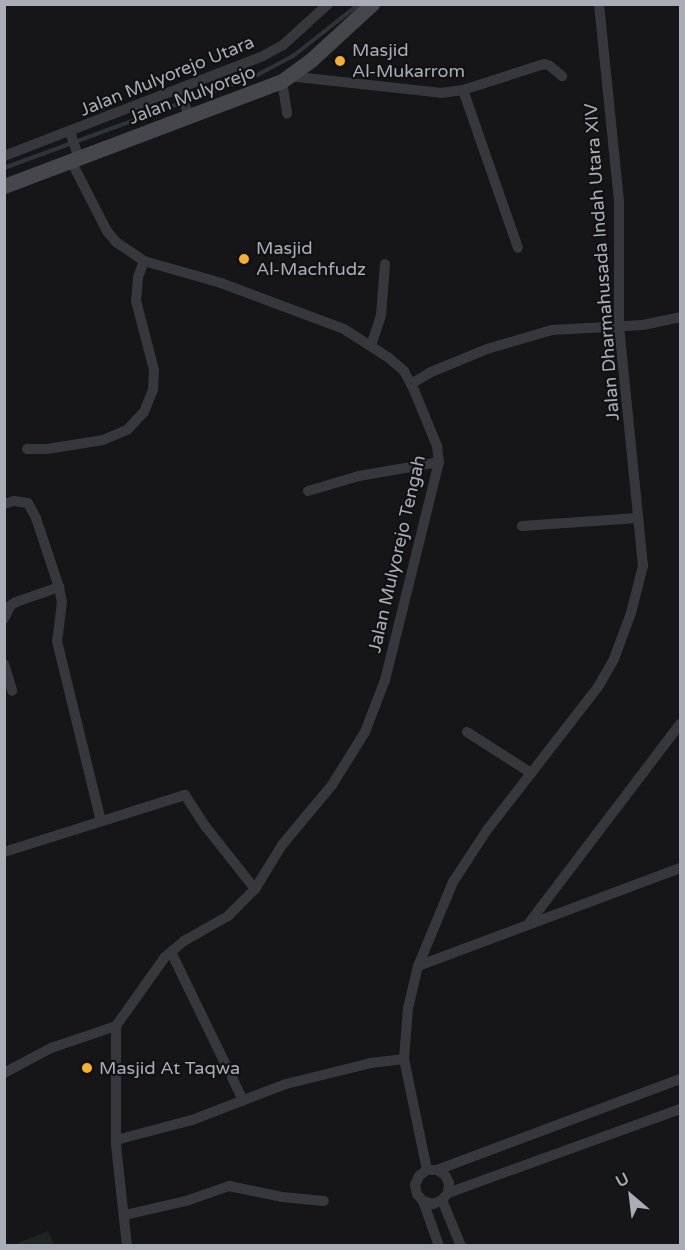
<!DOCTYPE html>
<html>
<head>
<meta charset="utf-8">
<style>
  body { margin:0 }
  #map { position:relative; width:685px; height:1250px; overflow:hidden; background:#161618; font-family:"Varela Round",sans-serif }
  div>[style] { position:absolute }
  .green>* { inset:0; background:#1e261f }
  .stream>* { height:4px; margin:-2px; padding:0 2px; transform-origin:2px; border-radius:2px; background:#2c353c }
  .minor>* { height:10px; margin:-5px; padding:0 5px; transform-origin:5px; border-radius:5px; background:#37383d }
  .secondary>* { height:15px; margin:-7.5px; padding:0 7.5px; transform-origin:7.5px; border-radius:7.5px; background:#45474d }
  .dots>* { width:16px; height:16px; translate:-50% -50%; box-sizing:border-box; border:3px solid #111113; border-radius:50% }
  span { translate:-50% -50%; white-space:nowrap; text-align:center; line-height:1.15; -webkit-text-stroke:4.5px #111113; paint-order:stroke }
  .poi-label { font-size:18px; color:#a8adb8 }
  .left { translate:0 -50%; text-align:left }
  .street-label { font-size:18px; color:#a8adb8 }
  .frame { position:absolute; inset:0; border:6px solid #a8adb8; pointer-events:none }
  .north { position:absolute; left:601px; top:1166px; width:60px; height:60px; -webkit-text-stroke:4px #111113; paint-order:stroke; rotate:332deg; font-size:16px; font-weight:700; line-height:24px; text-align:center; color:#a8adb8 }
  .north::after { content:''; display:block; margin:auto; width:21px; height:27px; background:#a8adb8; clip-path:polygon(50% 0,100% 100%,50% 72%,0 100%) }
</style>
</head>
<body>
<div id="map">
  <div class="green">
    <i style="clip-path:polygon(48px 1231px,54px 1245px,13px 1245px)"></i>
  </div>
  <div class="stream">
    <i style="left:4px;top:168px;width:272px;rotate:-20.2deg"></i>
    <i style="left:259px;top:74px;width:38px;rotate:-28deg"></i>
    <i style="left:293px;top:56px;width:84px;rotate:-38.2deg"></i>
  </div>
  <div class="minor">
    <i style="left:288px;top:76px;width:154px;rotate:6.3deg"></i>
    <i style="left:441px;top:93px;width:22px;rotate:-8deg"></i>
    <i style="left:463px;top:90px;width:85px;rotate:-17.8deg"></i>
    <i style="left:544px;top:64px;width:6px;rotate:18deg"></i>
    <i style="left:550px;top:66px;width:16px;rotate:40deg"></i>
    <i style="left:282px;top:81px;width:33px;rotate:81deg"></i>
    <i style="left:178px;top:90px;width:30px;rotate:66deg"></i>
    <i style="left:463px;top:90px;width:167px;rotate:70.8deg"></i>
    <i style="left:70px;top:132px;width:28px;rotate:71deg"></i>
    <i style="left:4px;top:156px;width:278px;rotate:-21.1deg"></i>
    <i style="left:263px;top:56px;width:23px;rotate:-29deg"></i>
    <i style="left:283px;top:45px;width:61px;rotate:-42.3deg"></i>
    <i style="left:71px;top:161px;width:79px;rotate:62.8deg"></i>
    <i style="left:107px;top:231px;width:14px;rotate:51deg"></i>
    <i style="left:116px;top:242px;width:34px;rotate:34deg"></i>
    <i style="left:144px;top:261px;width:80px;rotate:15.9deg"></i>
    <i style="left:221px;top:283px;width:131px;rotate:20.5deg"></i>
    <i style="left:344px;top:329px;width:54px;rotate:32.8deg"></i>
    <i style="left:389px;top:358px;width:20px;rotate:41deg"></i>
    <i style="left:404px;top:371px;width:21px;rotate:62deg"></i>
    <i style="left:414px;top:390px;width:61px;rotate:67.7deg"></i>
    <i style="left:437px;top:446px;width:16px;rotate:83deg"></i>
    <i style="left:439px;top:462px;width:225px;rotate:103.9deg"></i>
    <i style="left:385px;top:680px;width:56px;rotate:111deg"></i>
    <i style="left:365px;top:732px;width:62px;rotate:121.9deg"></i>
    <i style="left:332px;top:785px;width:78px;rotate:129.8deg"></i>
    <i style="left:282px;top:845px;width:52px;rotate:121.5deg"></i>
    <i style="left:255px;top:889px;width:38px;rotate:135deg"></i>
    <i style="left:228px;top:916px;width:51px;rotate:150.4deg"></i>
    <i style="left:184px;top:941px;width:25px;rotate:140deg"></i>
    <i style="left:165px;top:957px;width:85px;rotate:125.4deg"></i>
    <i style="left:371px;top:346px;width:33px;rotate:-72deg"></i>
    <i style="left:381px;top:315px;width:51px;rotate:-85.5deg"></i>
    <i style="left:411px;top:384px;width:23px;rotate:-31deg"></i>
    <i style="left:431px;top:372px;width:61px;rotate:-22.3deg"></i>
    <i style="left:487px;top:349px;width:68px;rotate:-16.3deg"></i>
    <i style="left:552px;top:330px;width:91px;rotate:-3.1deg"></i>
    <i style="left:643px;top:325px;width:38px;rotate:-12deg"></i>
    <i style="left:27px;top:449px;width:20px"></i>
    <i style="left:47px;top:449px;width:57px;rotate:-9.1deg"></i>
    <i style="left:103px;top:440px;width:26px;rotate:-23deg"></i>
    <i style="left:127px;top:430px;width:25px;rotate:-47deg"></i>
    <i style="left:144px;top:412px;width:24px;rotate:-68deg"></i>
    <i style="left:153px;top:390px;width:20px;rotate:-87deg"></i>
    <i style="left:154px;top:370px;width:71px;rotate:-104.6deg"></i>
    <i style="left:136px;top:301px;width:24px;rotate:-85deg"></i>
    <i style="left:138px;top:277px;width:17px;rotate:-69deg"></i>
    <i style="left:308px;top:491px;width:53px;rotate:-16.4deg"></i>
    <i style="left:359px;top:476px;width:81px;rotate:-9.9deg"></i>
    <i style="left:4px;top:504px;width:10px;rotate:-17deg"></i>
    <i style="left:14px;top:501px;width:14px;rotate:8deg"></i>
    <i style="left:28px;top:503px;width:17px;rotate:62deg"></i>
    <i style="left:36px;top:518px;width:73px;rotate:71.6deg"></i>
    <i style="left:59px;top:587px;width:15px;rotate:79deg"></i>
    <i style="left:62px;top:602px;width:39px;rotate:97deg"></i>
    <i style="left:57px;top:641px;width:185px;rotate:76.3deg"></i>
    <i style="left:522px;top:526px;width:116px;rotate:-3.9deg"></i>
    <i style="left:4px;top:619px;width:14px;rotate:-65deg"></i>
    <i style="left:10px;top:606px;width:7px;rotate:-34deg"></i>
    <i style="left:16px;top:602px;width:46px;rotate:-19.2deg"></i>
    <i style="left:4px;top:664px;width:28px;rotate:73deg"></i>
    <i style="left:467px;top:732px;width:76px;rotate:32.6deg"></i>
    <i style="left:4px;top:852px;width:190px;rotate:-17.5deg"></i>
    <i style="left:185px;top:795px;width:38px;rotate:57deg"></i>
    <i style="left:206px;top:827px;width:79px;rotate:51.7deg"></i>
    <i style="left:529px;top:923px;width:250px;rotate:-52.8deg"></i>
    <i style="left:171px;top:952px;width:165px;rotate:64.1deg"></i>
    <i style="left:418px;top:966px;width:280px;rotate:-20.5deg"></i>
    <i style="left:116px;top:1026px;width:119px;rotate:90deg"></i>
    <i style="left:116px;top:1145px;width:102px;rotate:83.8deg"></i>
    <i style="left:4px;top:1073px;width:53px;rotate:-28deg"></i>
    <i style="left:51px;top:1048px;width:69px;rotate:-18.7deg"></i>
    <i style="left:116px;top:1140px;width:79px;rotate:-14.7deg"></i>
    <i style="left:192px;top:1120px;width:101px;rotate:-21deg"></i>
    <i style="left:286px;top:1084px;width:88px;rotate:-13.9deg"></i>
    <i style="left:371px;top:1063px;width:33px;rotate:-7deg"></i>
    <i style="left:427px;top:1170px;width:113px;rotate:-101.7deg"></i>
    <i style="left:404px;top:1059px;width:51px;rotate:-85.5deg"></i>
    <i style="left:408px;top:1008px;width:43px;rotate:-76.6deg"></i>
    <i style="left:418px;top:966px;width:91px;rotate:-67.4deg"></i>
    <i style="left:453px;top:882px;width:62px;rotate:-56.8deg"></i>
    <i style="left:487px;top:830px;width:181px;rotate:-52.2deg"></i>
    <i style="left:598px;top:687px;width:32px;rotate:-60deg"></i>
    <i style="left:614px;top:659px;width:49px;rotate:-69.7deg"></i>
    <i style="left:631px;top:613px;width:49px;rotate:-75.7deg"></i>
    <i style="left:643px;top:566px;width:240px;rotate:-95.7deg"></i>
    <i style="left:619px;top:327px;width:126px;rotate:-90deg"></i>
    <i style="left:619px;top:201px;width:198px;rotate:-95.8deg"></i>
    <i style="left:437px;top:1170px;width:9px;rotate:32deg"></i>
    <i style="left:445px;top:1175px;width:9px;rotate:63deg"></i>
    <i style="left:449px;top:1183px;width:10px;rotate:96deg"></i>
    <i style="left:448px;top:1193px;width:9px;rotate:131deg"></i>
    <i style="left:442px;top:1200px;width:10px;rotate:156deg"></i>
    <i style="left:433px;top:1204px;width:10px;rotate:-163deg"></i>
    <i style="left:423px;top:1201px;width:9px;rotate:-131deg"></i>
    <i style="left:417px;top:1194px;width:9px;rotate:-103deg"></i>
    <i style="left:415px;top:1185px;width:10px;rotate:-66deg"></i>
    <i style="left:419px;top:1176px;width:10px;rotate:-37deg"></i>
    <i style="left:427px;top:1170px;width:10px"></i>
    <i style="left:437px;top:1170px;width:259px;rotate:-20.5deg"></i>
    <i style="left:448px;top:1193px;width:247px;rotate:-19.9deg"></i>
    <i style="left:442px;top:1200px;width:50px;rotate:67.6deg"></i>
    <i style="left:423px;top:1201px;width:48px;rotate:70.4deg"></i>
    <i style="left:125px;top:1215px;width:63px;rotate:-12.9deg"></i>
    <i style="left:186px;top:1201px;width:46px;rotate:-19.2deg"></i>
    <i style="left:229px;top:1186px;width:54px;rotate:11.7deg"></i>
    <i style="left:282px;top:1197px;width:42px;rotate:5.4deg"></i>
  </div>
  <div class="secondary">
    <i style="left:4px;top:186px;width:297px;rotate:-20.7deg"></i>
    <i style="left:282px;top:81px;width:36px;rotate:-36deg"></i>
    <i style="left:311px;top:60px;width:83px;rotate:-42.6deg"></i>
  </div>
  <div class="dots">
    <i style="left:340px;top:61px;background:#f2b134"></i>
    <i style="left:244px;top:259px;background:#f2b134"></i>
    <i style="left:87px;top:1068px;background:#f2b134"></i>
  </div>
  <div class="poi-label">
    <span class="left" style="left:352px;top:61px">Masjid<br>Al-Mukarrom</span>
    <span class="left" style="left:256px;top:259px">Masjid<br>Al-Machfudz</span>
    <span class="left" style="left:99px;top:1068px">Masjid At Taqwa</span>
  </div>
  <div class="street-label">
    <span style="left:167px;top:76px;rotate:-22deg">Jalan Mulyorejo Utara</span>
    <span style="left:192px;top:95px;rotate:-21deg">Jalan Mulyorejo</span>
    <span style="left:602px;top:262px;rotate:-94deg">Jalan Dharmahusada Indah Utara XIV</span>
    <span style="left:397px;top:554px;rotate:-77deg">Jalan Mulyorejo Tengah</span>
  </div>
  <div class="frame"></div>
  <div class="north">U</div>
</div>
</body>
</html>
